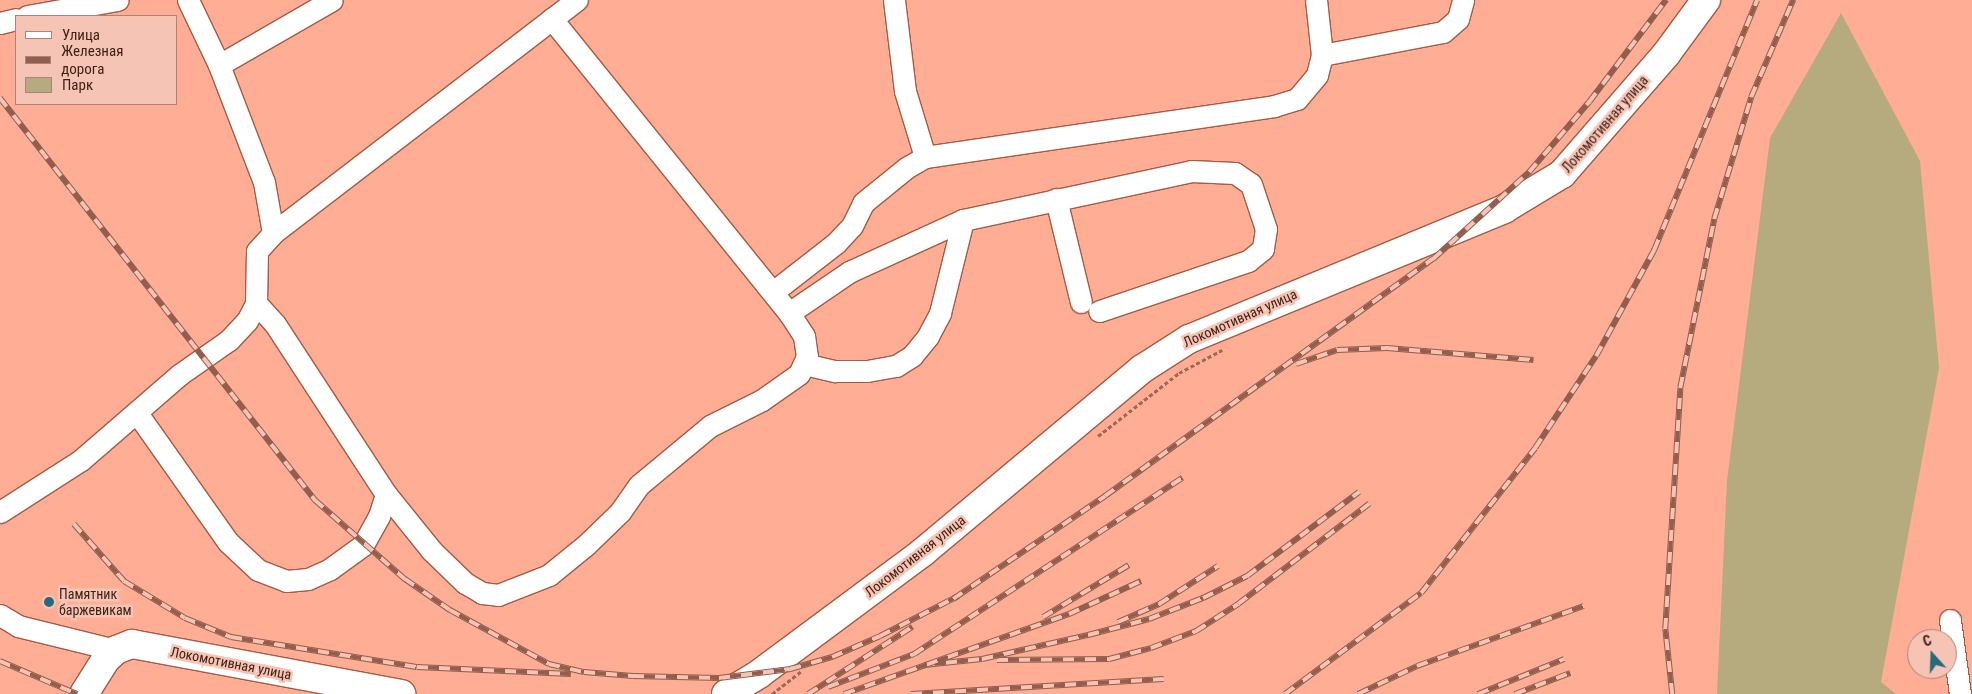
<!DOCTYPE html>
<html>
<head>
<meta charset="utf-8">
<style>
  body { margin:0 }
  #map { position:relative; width:1972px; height:694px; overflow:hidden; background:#ffad94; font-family:"Roboto Condensed",sans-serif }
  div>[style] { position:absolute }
  .green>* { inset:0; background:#b5ab7e }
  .path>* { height:3px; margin-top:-1.5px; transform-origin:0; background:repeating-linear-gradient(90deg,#a16857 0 4px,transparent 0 6.5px) }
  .roads { filter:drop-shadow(1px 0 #a55b44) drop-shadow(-1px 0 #a55b44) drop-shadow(0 1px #a55b44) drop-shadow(0 -1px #a55b44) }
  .minor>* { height:21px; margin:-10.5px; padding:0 10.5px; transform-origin:10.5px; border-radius:10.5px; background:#fff }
  .major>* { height:28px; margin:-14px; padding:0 14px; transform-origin:14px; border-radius:14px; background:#fff }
  .rail>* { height:5.5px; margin-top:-2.75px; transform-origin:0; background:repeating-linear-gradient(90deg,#f6c4b4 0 11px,#935e4d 0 22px); box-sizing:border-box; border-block:1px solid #935e4d }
  .dots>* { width:14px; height:14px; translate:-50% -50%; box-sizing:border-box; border:2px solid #f6c4b4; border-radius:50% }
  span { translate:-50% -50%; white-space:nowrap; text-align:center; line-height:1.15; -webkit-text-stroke:5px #f6c4b4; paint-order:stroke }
  .street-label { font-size:14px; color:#402117 }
  .poi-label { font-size:14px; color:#402117 }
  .left { translate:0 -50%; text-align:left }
  .legend { position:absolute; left:15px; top:15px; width:162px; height:90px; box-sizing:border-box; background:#f6c4b4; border:1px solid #ad8375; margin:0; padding:6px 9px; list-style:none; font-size:15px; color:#402117 }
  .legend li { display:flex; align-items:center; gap:10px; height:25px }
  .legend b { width:25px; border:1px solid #ad8375 }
  .north { position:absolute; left:1907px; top:629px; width:50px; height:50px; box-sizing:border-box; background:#f6c4b4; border:1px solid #ad8375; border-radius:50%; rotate:340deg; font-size:14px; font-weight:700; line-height:20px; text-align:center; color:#402117 }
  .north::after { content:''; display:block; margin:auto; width:18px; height:22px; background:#276a7c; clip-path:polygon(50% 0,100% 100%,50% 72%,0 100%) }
</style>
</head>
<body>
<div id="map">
  <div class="green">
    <i style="clip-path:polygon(1841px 13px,1920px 161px,1939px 368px,1881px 682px,1896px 694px,1717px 694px,1727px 481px,1770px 138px)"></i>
  </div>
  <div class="path">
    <i style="left:1098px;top:436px;width:103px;rotate:-37.9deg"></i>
    <i style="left:1179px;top:373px;width:49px;rotate:-28.1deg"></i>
    <i style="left:772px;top:694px;width:37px;rotate:-38deg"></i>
  </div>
  <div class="roads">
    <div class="minor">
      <i style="left:188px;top:0;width:72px;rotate:64.5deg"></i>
      <i style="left:219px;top:65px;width:125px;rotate:69deg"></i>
      <i style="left:264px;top:182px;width:52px;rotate:80deg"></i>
      <i style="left:894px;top:0;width:92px;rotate:83.1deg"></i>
      <i style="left:905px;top:91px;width:69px;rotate:73.1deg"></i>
      <i style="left:27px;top:16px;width:92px;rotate:-10deg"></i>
      <i style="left:0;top:23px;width:16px;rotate:-14deg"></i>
      <i style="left:1322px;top:55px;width:123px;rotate:-10.8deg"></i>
      <i style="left:1443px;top:32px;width:20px;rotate:-41deg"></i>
      <i style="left:1458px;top:19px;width:20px;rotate:-75deg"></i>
      <i style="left:219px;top:65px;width:130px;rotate:-29.9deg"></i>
      <i style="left:1056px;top:199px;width:106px;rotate:76.4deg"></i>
      <i style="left:773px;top:292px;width:80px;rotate:-37.9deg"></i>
      <i style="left:836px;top:243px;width:23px;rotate:-47deg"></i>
      <i style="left:852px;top:226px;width:25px;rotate:-64deg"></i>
      <i style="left:863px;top:203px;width:55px;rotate:-39.1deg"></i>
      <i style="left:906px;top:168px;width:22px;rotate:-30deg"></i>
      <i style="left:925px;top:157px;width:353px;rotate:-8.3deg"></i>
      <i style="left:1274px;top:106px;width:24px;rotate:-17deg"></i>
      <i style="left:1297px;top:99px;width:31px;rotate:-50deg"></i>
      <i style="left:1317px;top:75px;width:21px;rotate:-76deg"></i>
      <i style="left:1322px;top:55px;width:55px;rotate:-96.2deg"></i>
      <i style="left:256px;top:303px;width:28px;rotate:48deg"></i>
      <i style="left:275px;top:324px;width:203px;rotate:56.9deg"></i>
      <i style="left:386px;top:494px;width:73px;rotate:51.1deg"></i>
      <i style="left:432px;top:551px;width:46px;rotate:44.1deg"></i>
      <i style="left:465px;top:583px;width:20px;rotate:30deg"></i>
      <i style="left:482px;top:593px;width:16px;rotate:7deg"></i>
      <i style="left:498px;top:595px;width:55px;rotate:-21.4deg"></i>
      <i style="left:549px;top:575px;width:49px;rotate:-39.2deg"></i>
      <i style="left:587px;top:544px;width:46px;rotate:-44.1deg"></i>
      <i style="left:620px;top:512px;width:33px;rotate:-55deg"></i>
      <i style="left:639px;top:485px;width:92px;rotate:-39.7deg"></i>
      <i style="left:710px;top:426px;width:58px;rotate:-26.6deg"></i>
      <i style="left:762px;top:400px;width:45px;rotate:-35.1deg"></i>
      <i style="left:799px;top:374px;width:19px;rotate:-65deg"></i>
      <i style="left:807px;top:357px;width:21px;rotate:-98deg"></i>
      <i style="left:804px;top:336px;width:27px;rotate:-123deg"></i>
      <i style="left:789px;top:313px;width:378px;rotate:-128.9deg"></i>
      <i style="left:789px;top:313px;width:73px;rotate:-34.3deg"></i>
      <i style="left:849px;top:272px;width:125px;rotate:-24.5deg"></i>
      <i style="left:963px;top:220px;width:233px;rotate:-12.1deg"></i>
      <i style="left:1191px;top:171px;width:44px;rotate:2.6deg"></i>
      <i style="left:1235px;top:173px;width:19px;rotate:35deg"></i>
      <i style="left:1251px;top:184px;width:47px;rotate:71.6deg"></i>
      <i style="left:1266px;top:229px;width:20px;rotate:99deg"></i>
      <i style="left:1263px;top:249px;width:19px;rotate:141deg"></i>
      <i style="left:1248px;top:261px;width:157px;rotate:161.4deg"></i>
      <i style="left:804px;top:364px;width:32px;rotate:13deg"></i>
      <i style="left:835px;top:371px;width:32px"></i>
      <i style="left:867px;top:371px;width:29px;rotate:-10deg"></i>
      <i style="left:896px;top:366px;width:19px;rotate:-32deg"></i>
      <i style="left:912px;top:356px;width:26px;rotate:-51deg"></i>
      <i style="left:928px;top:336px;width:26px;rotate:-62deg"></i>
      <i style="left:940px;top:313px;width:96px;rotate:-76.1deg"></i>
      <i style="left:137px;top:413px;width:158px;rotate:54.8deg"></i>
      <i style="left:228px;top:542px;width:41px;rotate:43deg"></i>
      <i style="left:258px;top:570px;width:30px;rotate:21deg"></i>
      <i style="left:286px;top:581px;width:22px;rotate:-5deg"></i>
      <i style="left:308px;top:579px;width:24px;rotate:-24deg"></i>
      <i style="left:330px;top:569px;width:41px;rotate:-36deg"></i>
      <i style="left:363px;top:545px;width:33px;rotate:-61deg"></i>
      <i style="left:379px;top:516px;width:23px;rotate:-72deg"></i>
      <i style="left:0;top:512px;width:96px;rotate:-32.7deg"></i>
      <i style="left:81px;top:460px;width:130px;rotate:-40.9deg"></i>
      <i style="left:179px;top:375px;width:61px;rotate:-35deg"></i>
      <i style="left:229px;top:340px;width:26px;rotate:-47deg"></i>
      <i style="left:247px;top:321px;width:20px;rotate:-63deg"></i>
      <i style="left:256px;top:303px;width:52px;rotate:-88.9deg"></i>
      <i style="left:257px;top:251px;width:24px;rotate:-48deg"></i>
      <i style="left:273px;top:233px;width:383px;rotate:-37.5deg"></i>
      <i style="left:0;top:615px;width:21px;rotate:31deg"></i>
      <i style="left:18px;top:626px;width:101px;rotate:13.8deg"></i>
      <i style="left:1950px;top:620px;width:75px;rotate:82.3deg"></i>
    </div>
    <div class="major">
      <i style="left:84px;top:694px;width:41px;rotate:-57.8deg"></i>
      <i style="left:106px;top:659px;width:13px;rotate:-42deg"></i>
      <i style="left:116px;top:650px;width:17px;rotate:-21deg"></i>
      <i style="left:132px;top:644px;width:274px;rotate:10.5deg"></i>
      <i style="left:726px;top:694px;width:39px;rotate:-31deg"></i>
      <i style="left:759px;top:674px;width:204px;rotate:-36.6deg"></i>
      <i style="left:923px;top:552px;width:285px;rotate:-39.9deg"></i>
      <i style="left:1142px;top:369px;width:56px;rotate:-32.6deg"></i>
      <i style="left:1189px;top:339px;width:341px;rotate:-22.4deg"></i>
      <i style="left:1504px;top:209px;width:68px;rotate:-31.1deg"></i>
      <i style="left:1562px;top:174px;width:160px;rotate:-49deg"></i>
      <i style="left:1667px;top:53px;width:66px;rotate:-53.7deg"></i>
    </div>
  </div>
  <div class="rail">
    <i style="left:0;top:98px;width:511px;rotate:51.92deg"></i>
    <i style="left:315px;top:500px;width:120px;rotate:41.3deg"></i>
    <i style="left:405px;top:579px;width:55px;rotate:34.6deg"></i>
    <i style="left:450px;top:610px;width:113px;rotate:28.6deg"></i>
    <i style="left:549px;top:664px;width:36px;rotate:13deg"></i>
    <i style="left:584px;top:672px;width:49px;rotate:4.7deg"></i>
    <i style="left:633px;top:676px;width:86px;rotate:1.3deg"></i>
    <i style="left:719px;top:678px;width:72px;rotate:-7.2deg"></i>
    <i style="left:790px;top:669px;width:44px;rotate:-15.9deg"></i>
    <i style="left:832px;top:657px;width:52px;rotate:-23.6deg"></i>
    <i style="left:880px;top:636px;width:88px;rotate:-27.1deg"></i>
    <i style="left:1296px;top:364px;width:43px;rotate:-18.9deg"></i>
    <i style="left:1337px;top:350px;width:50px;rotate:-2.3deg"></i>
    <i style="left:1387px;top:348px;width:147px;rotate:4.7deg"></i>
    <i style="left:74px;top:524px;width:76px;rotate:48.7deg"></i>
    <i style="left:124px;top:581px;width:71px;rotate:31.2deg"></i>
    <i style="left:185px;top:618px;width:50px;rotate:22.4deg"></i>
    <i style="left:231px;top:637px;width:188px;rotate:9.2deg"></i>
    <i style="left:417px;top:667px;width:154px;rotate:2.6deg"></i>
    <i style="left:953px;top:599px;width:184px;rotate:-34.1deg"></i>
    <i style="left:1105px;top:496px;width:405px;rotate:-35.9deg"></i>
    <i style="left:1433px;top:259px;width:130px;rotate:-42.2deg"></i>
    <i style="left:1529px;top:172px;width:92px;rotate:-49.4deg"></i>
    <i style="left:1589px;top:102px;width:128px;rotate:-53deg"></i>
    <i style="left:1043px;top:617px;width:100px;rotate:-31.2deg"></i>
    <i style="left:1118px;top:622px;width:45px;rotate:-23.7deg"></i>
    <i style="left:1159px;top:604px;width:70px;rotate:-32.8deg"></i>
    <i style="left:997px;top:660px;width:112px;rotate:-0.5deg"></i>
    <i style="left:1109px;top:659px;width:43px;rotate:-14.7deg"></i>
    <i style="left:1151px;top:648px;width:48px;rotate:-20.7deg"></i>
    <i style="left:1196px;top:631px;width:50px;rotate:-32.7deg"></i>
    <i style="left:1238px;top:604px;width:165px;rotate:-37.4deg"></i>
    <i style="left:0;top:661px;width:84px;rotate:23.2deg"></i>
    <i style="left:924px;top:665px;width:58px;rotate:-5.9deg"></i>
    <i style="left:982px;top:659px;width:109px;rotate:-12.8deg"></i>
    <i style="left:1088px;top:635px;width:63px;rotate:-14.7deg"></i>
    <i style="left:1149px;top:619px;width:58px;rotate:-21.3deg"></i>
    <i style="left:1203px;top:598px;width:49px;rotate:-26.6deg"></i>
    <i style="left:1247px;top:576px;width:140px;rotate:-36.9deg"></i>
    <i style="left:828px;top:687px;width:92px;rotate:-21deg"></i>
    <i style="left:914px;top:654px;width:321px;rotate:-33.3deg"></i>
    <i style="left:808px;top:694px;width:124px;rotate:-32.8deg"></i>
    <i style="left:844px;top:694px;width:239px;rotate:-19.6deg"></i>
    <i style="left:1069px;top:614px;width:79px;rotate:-24.6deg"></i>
    <i style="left:911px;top:694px;width:253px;rotate:-3.4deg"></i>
    <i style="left:1285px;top:694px;width:169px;rotate:-36.6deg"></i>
    <i style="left:1421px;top:593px;width:184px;rotate:-51.8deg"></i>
    <i style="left:1535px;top:448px;width:110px;rotate:-56.5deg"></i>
    <i style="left:1596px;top:356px;width:121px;rotate:-61.3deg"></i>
    <i style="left:1654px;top:250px;width:270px;rotate:-67.6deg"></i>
    <i style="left:1358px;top:694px;width:65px;rotate:-25.4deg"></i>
    <i style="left:1417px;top:666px;width:177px;rotate:-19.8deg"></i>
    <i style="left:1478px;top:694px;width:93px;rotate:-22.1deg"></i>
    <i style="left:1515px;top:694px;width:59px;rotate:-20.9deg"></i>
    <i style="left:1672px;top:694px;width:65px;rotate:-96.1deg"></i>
    <i style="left:1665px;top:629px;width:241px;rotate:-86.4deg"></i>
    <i style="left:1680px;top:388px;width:172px;rotate:-78.6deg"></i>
    <i style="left:1714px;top:219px;width:127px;rotate:-73.1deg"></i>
    <i style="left:1751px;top:97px;width:106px;rotate:-66.6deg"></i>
  </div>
  <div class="dots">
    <i style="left:49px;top:602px;background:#276a7c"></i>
  </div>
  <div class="street-label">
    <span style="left:1605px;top:124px;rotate:-49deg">Локомотивная улица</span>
    <span style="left:1240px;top:318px;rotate:-24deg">Локомотивная улица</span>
    <span style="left:915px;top:556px;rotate:-38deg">Локомотивная улица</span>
    <span style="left:231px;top:663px;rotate:11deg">Локомотивная улица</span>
  </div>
  <div class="poi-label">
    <span class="left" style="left:59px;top:602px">Памятник<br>баржевикам</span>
  </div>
  <ul class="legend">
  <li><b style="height:6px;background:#fff"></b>Улица</li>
  <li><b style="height:6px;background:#935e4d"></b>Железная дорога</li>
  <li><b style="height:14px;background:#b5ab7e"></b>Парк</li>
  </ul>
  <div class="north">С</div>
</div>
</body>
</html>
